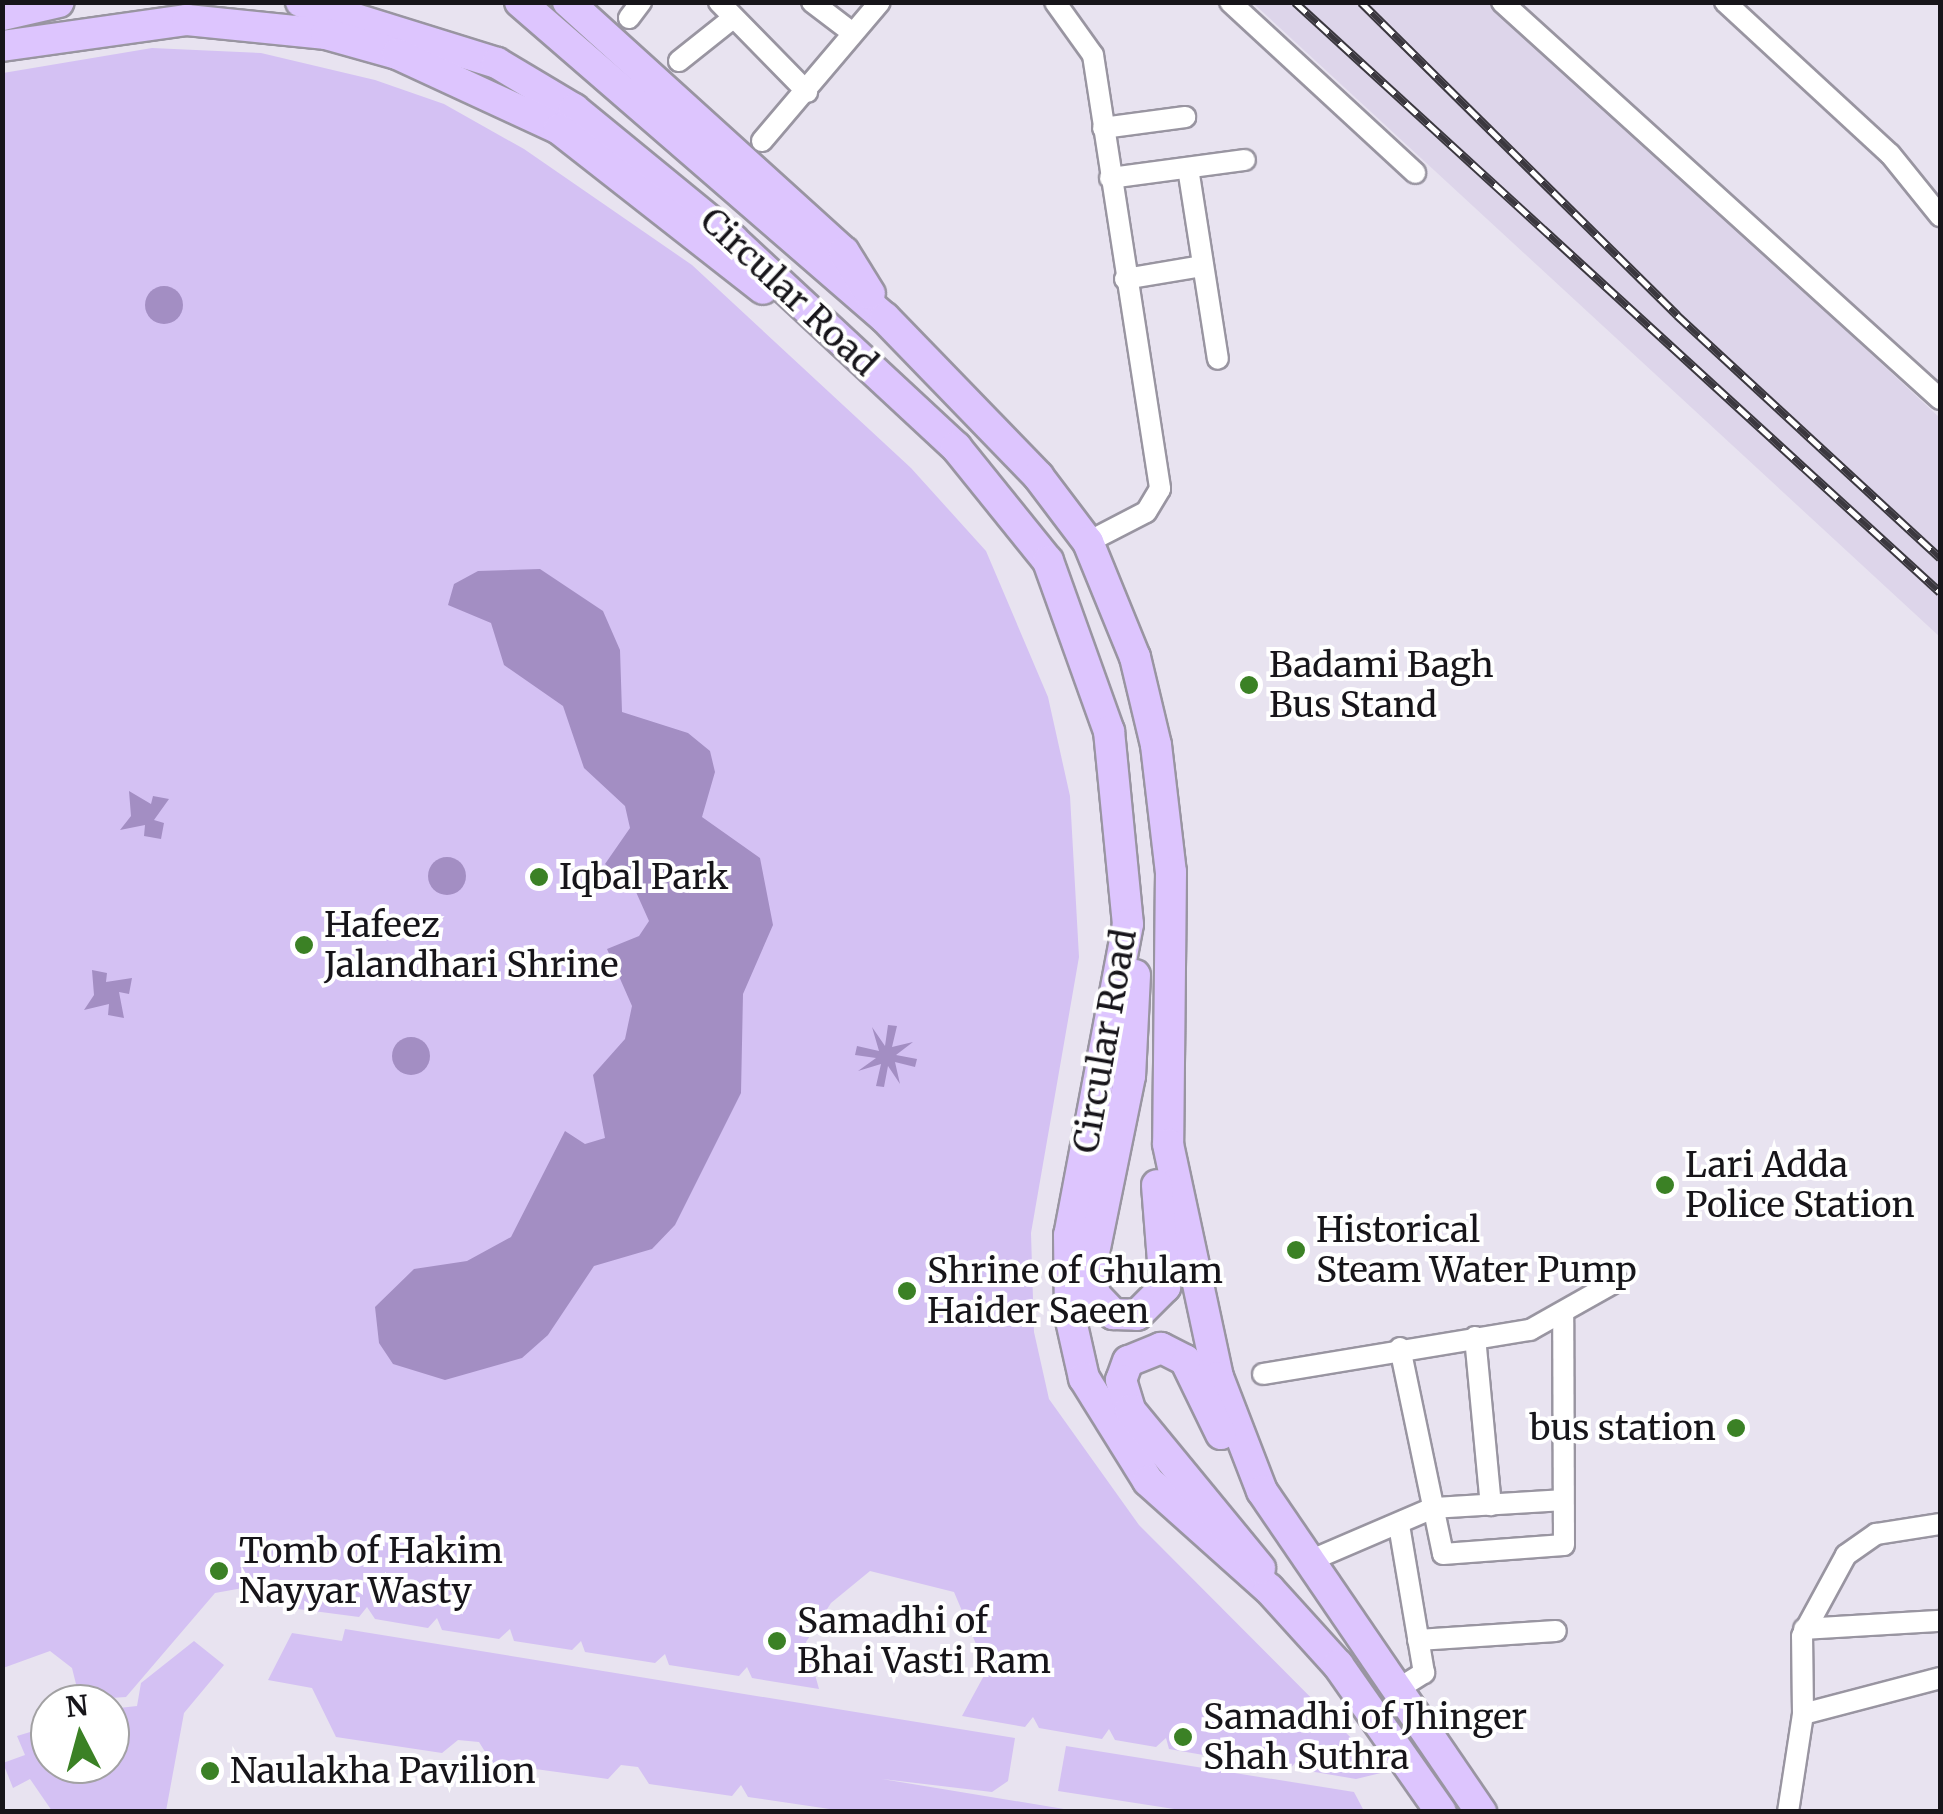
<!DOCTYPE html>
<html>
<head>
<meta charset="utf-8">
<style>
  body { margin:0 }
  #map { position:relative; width:1943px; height:1814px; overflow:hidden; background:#e8e3f0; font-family:Merriweather,serif }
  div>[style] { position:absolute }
  .built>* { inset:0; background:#ddd5ea }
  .green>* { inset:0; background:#d4c1f3 }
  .water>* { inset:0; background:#a38ec3 }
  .round { border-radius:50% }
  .roads { filter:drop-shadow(2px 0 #9995a1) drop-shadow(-2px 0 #9995a1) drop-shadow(0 2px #9995a1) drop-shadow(0 -2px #9995a1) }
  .street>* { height:20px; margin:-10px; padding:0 10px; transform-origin:10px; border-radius:10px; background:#fff }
  .primary>* { height:30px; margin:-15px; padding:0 15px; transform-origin:15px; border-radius:15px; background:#ddc5fe }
  .rail>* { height:9px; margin-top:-4.5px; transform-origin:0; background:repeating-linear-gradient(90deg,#fff 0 15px,#3b383f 0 30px); box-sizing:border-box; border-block:2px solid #3b383f }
  .dots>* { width:28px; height:28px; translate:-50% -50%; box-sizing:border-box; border:5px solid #fff; border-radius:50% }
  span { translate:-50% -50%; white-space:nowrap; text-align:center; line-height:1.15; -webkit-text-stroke:8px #fff; paint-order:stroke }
  .street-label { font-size:35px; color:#17151a }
  .poi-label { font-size:35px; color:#17151a }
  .left { translate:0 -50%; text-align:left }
  .right { translate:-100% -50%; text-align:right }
  .frame { position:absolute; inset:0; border:5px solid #17151a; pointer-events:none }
  .north { position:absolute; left:30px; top:1684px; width:100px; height:100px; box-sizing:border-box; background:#fff; border:2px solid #a2a1a3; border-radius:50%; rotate:354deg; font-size:28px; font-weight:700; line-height:40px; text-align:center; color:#17151a }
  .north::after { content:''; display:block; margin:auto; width:35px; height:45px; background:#3b8125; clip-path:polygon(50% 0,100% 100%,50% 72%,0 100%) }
</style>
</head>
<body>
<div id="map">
  <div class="built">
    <i style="clip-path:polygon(1253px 3px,1493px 3px,1940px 418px,1940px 637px)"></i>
  </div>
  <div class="green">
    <i style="clip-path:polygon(152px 48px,261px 53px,375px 80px,444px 104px,524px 149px,692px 265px,911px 468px,986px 551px,1048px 697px,1070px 796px,1079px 957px,1031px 1233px,1034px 1332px,1049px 1399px,1139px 1525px,1385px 1772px,1356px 1779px,1303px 1770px,1298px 1759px,1290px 1769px,1245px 1761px,1241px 1750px,1232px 1760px,1169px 1749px,1166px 1738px,1156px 1747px,1115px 1740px,1109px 1729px,1102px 1739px,1039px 1728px,1033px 1717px,1025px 1727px,962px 1716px,987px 1670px,954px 1592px,870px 1571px,831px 1603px,806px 1642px,819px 1689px,752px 1678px,747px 1667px,739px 1676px,669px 1665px,665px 1654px,655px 1663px,585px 1652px,581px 1641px,572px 1650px,514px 1641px,510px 1629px,499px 1639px,442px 1630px,437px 1618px,428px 1628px,375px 1619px,367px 1607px,359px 1617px,298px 1609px,254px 1586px,215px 1593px,126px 1697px,80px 1700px,72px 1668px,50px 1651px,3px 1668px,3px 73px)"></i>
    <i style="clip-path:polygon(345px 1629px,1015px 1738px,1008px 1781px,992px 1792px,882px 1779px,1076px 1811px,843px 1811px,748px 1797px,741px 1785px,732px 1796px,649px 1784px,638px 1767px,621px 1765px,608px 1779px,492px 1763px,479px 1742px,458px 1740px,442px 1753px,336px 1737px,312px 1688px,268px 1680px,292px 1633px,342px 1641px)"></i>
    <i style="clip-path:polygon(194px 1641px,224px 1665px,184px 1713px,166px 1811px,52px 1811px,30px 1779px,13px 1788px,3px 1763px,25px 1755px,17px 1736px,50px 1726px,50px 1764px,110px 1764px,110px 1709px,137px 1706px,141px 1683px)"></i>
    <i style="clip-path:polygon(1066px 1746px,1354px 1792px,1364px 1811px,1187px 1811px,1058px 1791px)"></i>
  </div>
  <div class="water">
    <i class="round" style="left:145px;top:286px;width:38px;height:38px"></i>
    <i style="clip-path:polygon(540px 569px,603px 611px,620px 650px,622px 712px,688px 733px,710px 751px,715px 772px,702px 817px,760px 858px,773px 925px,743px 994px,741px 1093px,675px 1225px,652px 1249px,594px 1266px,548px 1335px,522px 1358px,445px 1380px,393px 1364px,379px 1343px,375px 1307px,414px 1269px,467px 1261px,511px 1237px,565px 1131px,585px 1144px,605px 1138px,593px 1075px,625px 1039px,632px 1006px,607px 949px,639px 936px,649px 921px,636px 892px,605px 864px,630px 828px,625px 806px,584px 768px,563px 706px,504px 665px,491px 623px,448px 605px,454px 584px,478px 571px)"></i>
    <i style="clip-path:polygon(129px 791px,151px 804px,153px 796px,169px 799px,154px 820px,164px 823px,161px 839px,144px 836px,145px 825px,120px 830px,131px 816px)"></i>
    <i class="round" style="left:428px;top:857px;width:38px;height:38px"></i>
    <i style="clip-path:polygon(92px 970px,107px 973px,106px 982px,132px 978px,129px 994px,119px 992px,124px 1018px,108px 1015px,109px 1004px,84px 1010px,94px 995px)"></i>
    <i style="clip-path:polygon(888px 1025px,897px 1026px,892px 1047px,913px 1042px,896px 1055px,917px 1059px,915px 1067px,895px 1062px,900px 1084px,888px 1066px,884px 1087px,876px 1086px,881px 1064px,858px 1071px,876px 1058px,855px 1055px,857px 1046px,879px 1051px,872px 1027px,885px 1046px)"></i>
    <i class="round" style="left:392px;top:1037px;width:38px;height:38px"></i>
  </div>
  <div class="roads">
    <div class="street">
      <i style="left:719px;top:2px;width:126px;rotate:45.6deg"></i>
      <i style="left:812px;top:2px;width:48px;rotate:37.3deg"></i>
      <i style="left:1055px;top:2px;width:65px;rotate:54.4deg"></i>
      <i style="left:1093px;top:55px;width:439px;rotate:81.2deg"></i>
      <i style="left:1160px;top:489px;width:27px;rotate:121deg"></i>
      <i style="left:1146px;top:512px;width:65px;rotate:152.7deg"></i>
      <i style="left:1230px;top:2px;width:252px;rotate:42.7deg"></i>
      <i style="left:1502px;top:2px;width:591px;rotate:42.19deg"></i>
      <i style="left:1725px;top:2px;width:224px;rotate:42.7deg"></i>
      <i style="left:1890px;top:154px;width:80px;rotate:51.1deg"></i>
      <i style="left:629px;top:18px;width:20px;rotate:-53deg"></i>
      <i style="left:679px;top:61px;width:69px;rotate:-38.5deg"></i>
      <i style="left:1103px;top:128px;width:83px;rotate:-7.6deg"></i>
      <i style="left:762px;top:141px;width:182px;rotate:-49.7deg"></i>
      <i style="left:1188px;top:168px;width:193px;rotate:81.1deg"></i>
      <i style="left:1110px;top:178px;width:136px;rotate:-7.6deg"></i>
      <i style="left:1125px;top:279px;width:79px;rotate:-9.5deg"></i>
      <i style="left:1475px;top:1337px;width:169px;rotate:84.6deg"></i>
      <i style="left:1400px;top:1348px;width:210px;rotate:78.2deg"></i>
      <i style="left:1443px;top:1554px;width:121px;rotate:-4.3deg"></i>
      <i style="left:1564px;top:1545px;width:230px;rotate:-90.2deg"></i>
      <i style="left:1263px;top:1374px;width:271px;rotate:-9.4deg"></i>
      <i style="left:1530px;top:1330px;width:100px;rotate:-29.4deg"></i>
      <i style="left:1307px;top:1562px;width:137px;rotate:-23.2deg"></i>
      <i style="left:1433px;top:1508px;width:130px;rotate:-3.5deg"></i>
      <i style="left:1804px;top:1629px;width:136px;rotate:-3.4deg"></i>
      <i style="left:1418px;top:1640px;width:138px;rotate:-3.7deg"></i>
      <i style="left:1398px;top:1689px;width:31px;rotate:-32deg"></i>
      <i style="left:1424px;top:1673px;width:150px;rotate:-99.6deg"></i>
      <i style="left:1803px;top:1714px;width:78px;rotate:-90.7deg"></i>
      <i style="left:1802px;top:1636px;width:92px;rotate:-61.5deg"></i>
      <i style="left:1846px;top:1555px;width:37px;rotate:-35deg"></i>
      <i style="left:1876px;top:1534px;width:65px;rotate:-8.9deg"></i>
      <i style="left:1788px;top:1812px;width:99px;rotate:-81.3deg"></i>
      <i style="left:1803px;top:1714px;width:142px;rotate:-14.7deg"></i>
    </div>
    <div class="primary">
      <i style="left:301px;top:2px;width:205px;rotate:17.3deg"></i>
      <i style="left:497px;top:63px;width:90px;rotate:30.9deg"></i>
      <i style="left:574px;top:109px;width:205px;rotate:39.4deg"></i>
      <i style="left:732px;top:239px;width:306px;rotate:42.9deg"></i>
      <i style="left:956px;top:447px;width:146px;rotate:51.1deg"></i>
      <i style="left:1048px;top:561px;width:181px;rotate:70.3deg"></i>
      <i style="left:1109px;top:731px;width:194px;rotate:84.4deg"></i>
      <i style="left:1128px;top:924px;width:317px;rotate:100.7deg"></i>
      <i style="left:1069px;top:1235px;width:81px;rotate:89.3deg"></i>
      <i style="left:1070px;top:1316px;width:64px;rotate:77.3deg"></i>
      <i style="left:1084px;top:1378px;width:121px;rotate:58.1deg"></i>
      <i style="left:1148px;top:1481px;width:162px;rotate:41.8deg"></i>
      <i style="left:1269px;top:1589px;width:103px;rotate:47.8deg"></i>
      <i style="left:1338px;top:1665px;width:179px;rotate:55deg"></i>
      <i style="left:520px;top:2px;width:483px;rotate:40.9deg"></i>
      <i style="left:885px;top:318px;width:220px;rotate:45.9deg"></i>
      <i style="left:1038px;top:476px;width:83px;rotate:52.9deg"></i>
      <i style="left:1088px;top:542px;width:124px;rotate:67.8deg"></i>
      <i style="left:1135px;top:657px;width:90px;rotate:76.6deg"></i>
      <i style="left:1156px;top:745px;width:128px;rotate:83.3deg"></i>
      <i style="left:1171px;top:872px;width:272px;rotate:90.6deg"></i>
      <i style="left:1168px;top:1144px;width:238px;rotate:77.9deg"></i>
      <i style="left:1218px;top:1377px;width:122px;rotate:68.9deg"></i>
      <i style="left:1262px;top:1491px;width:389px;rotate:55.7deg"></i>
      <i style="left:568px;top:2px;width:372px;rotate:42.2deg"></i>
      <i style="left:844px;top:252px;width:49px;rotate:58.2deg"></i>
      <i style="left:2px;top:15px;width:58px;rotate:-12.8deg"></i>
      <i style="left:2px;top:46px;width:187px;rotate:-8deg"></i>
      <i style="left:187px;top:20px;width:140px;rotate:5.8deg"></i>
      <i style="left:326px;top:34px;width:74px;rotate:15.7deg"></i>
      <i style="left:397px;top:54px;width:179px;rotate:24.8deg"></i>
      <i style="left:559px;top:129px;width:259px;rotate:38.1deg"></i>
      <i style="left:1135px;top:975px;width:101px;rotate:92.8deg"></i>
      <i style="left:1130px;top:1076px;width:191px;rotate:101.5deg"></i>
      <i style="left:1092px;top:1263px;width:31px;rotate:86deg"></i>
      <i style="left:1094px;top:1294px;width:28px;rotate:46deg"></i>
      <i style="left:1113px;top:1314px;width:24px;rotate:2deg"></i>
      <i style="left:1137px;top:1315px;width:40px;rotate:-45deg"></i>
      <i style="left:1165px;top:1287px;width:102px;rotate:-94.5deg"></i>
      <i style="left:1221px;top:1434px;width:82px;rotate:-115.9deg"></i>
      <i style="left:1185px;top:1360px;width:27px;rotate:-153deg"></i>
      <i style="left:1161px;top:1348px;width:35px;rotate:158deg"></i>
      <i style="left:1128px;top:1361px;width:20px;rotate:110deg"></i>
      <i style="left:1121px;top:1380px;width:31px;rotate:73deg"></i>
      <i style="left:1130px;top:1410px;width:205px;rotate:50.6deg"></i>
    </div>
  </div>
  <div class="rail">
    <i style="left:1295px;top:2px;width:874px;rotate:42.45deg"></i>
    <i style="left:1361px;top:2px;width:445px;rotate:44.7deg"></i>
    <i style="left:1677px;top:315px;width:358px;rotate:42.7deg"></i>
  </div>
  <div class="dots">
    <i style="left:1249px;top:685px;background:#3b8125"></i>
    <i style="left:539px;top:877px;background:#3b8125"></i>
    <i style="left:304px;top:945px;background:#3b8125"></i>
    <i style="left:1665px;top:1185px;background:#3b8125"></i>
    <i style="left:1296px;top:1250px;background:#3b8125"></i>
    <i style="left:907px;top:1291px;background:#3b8125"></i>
    <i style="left:1736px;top:1428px;background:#3b8125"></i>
    <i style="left:219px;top:1571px;background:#3b8125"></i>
    <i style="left:777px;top:1641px;background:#3b8125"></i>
    <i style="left:1183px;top:1737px;background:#3b8125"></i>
    <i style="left:210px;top:1771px;background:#3b8125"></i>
  </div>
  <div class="street-label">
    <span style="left:789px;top:292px;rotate:43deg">Circular Road</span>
    <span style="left:1105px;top:1041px;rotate:-80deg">Circular Road</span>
  </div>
  <div class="poi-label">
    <span class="left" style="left:1269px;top:685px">Badami Bagh<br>Bus Stand</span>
    <span class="left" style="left:559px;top:877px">Iqbal Park</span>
    <span class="left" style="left:324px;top:945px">Hafeez<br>Jalandhari Shrine</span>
    <span class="left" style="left:1685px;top:1185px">Lari Adda<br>Police Station</span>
    <span class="left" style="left:1316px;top:1250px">Historical<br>Steam Water Pump</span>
    <span class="left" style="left:927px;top:1291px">Shrine of Ghulam<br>Haider Saeen</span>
    <span class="right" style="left:1716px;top:1428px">bus station</span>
    <span class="left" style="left:239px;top:1571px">Tomb of Hakim<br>Nayyar Wasty</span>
    <span class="left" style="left:797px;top:1641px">Samadhi of<br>Bhai Vasti Ram</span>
    <span class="left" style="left:1203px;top:1737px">Samadhi of Jhinger<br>Shah Suthra</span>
    <span class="left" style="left:230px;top:1771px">Naulakha Pavilion</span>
  </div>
  <div class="frame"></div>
  <div class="north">N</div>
</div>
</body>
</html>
